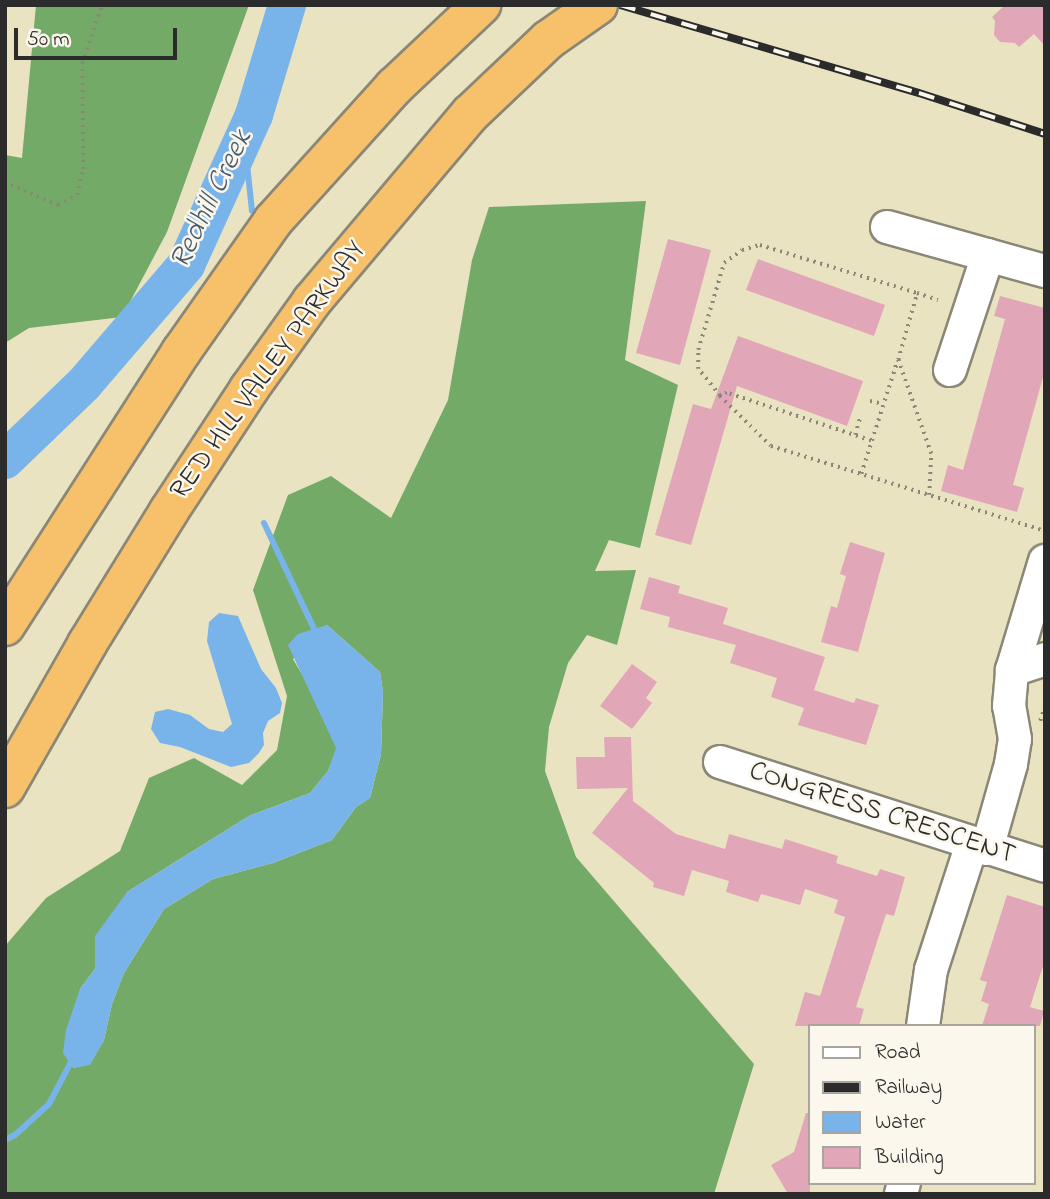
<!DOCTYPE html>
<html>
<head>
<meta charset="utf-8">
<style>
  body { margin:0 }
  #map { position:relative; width:1050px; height:1199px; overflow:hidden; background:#e9e3c2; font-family:"Indie Flower",sans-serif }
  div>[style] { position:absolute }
  .forest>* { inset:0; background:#74aa67 }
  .water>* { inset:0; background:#78b4ea }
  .stream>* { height:6px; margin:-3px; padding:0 3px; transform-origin:3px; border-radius:3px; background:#78b4ea }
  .river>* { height:38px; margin:-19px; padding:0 19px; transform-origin:19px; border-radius:19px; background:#78b4ea }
  .building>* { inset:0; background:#e1a7b9 }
  .path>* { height:3.5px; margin-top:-1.75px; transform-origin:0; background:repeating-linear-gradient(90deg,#8a8776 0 2px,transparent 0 7px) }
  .roads { filter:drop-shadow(2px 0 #8a8776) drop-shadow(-2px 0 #8a8776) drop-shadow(0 2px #8a8776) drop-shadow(0 -2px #8a8776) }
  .minor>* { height:32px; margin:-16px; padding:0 16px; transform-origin:16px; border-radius:16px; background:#fff }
  .highway>* { height:38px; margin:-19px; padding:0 19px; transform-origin:19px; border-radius:19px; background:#f7c06b }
  .rail>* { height:8px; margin-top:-4px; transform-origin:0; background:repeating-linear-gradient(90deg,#fbf7ec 0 16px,#2b2b2b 0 32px); box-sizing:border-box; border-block:2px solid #2b2b2b }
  span { translate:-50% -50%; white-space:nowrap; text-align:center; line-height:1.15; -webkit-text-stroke:5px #fbf7ec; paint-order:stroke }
  .street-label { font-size:28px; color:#2b2b2b }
  .water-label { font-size:30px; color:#465b6e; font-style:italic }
  .frame { position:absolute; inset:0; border:7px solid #2b2b2b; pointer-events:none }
  .legend { position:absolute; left:808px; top:1024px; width:228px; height:161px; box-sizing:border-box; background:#fbf7ec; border:2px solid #a8a59f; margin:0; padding:9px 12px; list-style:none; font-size:21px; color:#2b2b2b }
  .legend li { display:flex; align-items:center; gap:14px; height:35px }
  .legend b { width:35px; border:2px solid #a8a59f }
  .scale { position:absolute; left:14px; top:28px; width:163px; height:32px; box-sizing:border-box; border:4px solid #2b2b2b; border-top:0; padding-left:9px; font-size:21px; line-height:24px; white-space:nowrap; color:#2b2b2b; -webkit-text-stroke:5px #fbf7ec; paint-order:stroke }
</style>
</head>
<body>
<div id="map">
  <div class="forest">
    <i style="clip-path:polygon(36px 5px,249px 5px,167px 232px,122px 317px,29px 328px,5px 343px,5px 155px,22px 158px)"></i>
    <i style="clip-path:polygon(evenodd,646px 201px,625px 360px,678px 385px,640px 548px,609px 540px,595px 571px,636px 570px,617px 645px,587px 635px,568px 663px,549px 727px,545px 771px,576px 857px,754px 1064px,714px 1194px,5px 1194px,5px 946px,46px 898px,120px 851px,149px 778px,194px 758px,242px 785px,277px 750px,287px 696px,253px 590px,288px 495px,331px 476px,391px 518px,448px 400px,472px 260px,489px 207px,646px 201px,327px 625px,380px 672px,383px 692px,381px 754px,370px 798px,356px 807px,332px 840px,273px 863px,213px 879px,164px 909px,124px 973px,112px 1004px,104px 1040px,90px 1064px,73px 1068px,80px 989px,95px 969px,127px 892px,249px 816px,310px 793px,328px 771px,337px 749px,310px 688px,293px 659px,327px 625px)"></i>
  </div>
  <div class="water">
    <i style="clip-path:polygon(219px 613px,238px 616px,261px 669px,276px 688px,282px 703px,280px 713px,268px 721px,263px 733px,264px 745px,259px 753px,249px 763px,231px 767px,180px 747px,160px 743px,151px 729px,155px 712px,168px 709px,190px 715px,209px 729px,223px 732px,232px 724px,207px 641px,209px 622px)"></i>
    <i style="clip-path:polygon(327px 625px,380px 672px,383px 692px,381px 754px,370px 798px,356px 807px,332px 840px,273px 863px,213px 879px,164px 909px,124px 973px,112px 1004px,104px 1040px,90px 1065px,73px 1068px,63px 1053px,66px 1030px,80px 989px,95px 969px,95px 936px,127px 892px,249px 816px,310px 793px,328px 771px,336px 748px,288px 645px,298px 634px)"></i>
  </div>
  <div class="stream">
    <i style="left:244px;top:136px;width:75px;rotate:83.9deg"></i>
    <i style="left:264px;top:523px;width:122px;rotate:64.7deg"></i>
    <i style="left:5px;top:1140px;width:11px;rotate:-27deg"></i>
    <i style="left:15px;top:1135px;width:46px;rotate:-42.4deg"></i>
    <i style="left:49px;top:1104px;width:50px;rotate:-62.4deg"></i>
  </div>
  <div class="river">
    <i style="left:5px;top:460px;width:110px;rotate:-43.9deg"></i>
    <i style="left:84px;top:384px;width:157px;rotate:-49.4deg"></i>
    <i style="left:186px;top:265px;width:165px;rotate:-65.6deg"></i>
    <i style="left:254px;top:115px;width:115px;rotate:-73.3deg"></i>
  </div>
  <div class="building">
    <i style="clip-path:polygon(1005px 5px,1045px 5px,1045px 46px,1034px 34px,1019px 47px,1015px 43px,1000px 42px,994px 35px,995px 21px,992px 17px)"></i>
    <i style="clip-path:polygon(668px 239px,711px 250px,680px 365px,636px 353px)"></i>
    <i style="clip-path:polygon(758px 259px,885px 305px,874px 336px,746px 290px)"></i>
    <i style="clip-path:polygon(1000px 296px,1045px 308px,1045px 370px,1013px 485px,1024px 488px,1017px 512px,941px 491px,948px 465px,963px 470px,1005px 319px,994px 316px)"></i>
    <i style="clip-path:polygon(738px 336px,863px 381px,847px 426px,737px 386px,691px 545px,655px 535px,693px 404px,711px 409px)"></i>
    <i style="clip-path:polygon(850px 542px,885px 553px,858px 652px,821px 642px,831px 606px,837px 608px,846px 576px,840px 574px)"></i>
    <i style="clip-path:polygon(649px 577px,680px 586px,678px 593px,728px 608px,723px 624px,825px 657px,814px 690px,854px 703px,856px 698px,879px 705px,866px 745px,798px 725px,804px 708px,771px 697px,777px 678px,730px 663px,736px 645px,668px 627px,670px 617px,640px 609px)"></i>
    <i style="clip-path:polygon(632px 664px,657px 682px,646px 698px,652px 703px,632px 729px,600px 706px)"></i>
    <i style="clip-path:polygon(604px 737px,631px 737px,633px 801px,676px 834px,725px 849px,729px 834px,782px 849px,785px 839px,838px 856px,836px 863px,877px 876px,880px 869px,905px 877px,894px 916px,886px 914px,856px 1007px,864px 1009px,859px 1026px,795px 1026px,805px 992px,820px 996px,845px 917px,834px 913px,838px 900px,805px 889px,800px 905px,761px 894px,758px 902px,726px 892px,729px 881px,692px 870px,684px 896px,653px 887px,654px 883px,592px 833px,628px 788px,577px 789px,576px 757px,605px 757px)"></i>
    <i style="clip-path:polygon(1007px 895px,1045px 907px,1045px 960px,1030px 1007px,1044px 1011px,1040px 1026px,982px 1026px,989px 1004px,981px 1001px,987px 982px,980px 980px)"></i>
    <i style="clip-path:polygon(806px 1113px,810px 1113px,810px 1194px,788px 1194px,771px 1165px,794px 1152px)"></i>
  </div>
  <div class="path">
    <i style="left:341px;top:5px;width:30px"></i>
    <i style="left:5px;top:182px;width:58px;rotate:23.5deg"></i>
    <i style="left:58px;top:205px;width:21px;rotate:-28deg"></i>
    <i style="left:77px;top:195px;width:27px;rotate:-77deg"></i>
    <i style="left:83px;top:169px;width:106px;rotate:-90.5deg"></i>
    <i style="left:82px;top:63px;width:61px;rotate:-71deg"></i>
    <i style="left:720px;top:396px;width:71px;rotate:44.4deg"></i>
    <i style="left:771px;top:446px;width:287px;rotate:17.2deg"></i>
    <i style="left:870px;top:401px;width:13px;rotate:13deg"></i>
    <i style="left:855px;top:435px;width:19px;rotate:-74deg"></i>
    <i style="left:871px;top:441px;width:152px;rotate:-161.6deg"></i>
    <i style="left:727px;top:393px;width:8px;rotate:157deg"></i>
    <i style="left:720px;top:396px;width:35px;rotate:-129deg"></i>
    <i style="left:698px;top:369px;width:19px;rotate:-90deg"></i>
    <i style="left:698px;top:350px;width:91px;rotate:-73.4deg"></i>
    <i style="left:724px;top:263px;width:22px;rotate:-36deg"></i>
    <i style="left:742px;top:250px;width:19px;rotate:-16deg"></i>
    <i style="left:760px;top:245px;width:164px;rotate:17deg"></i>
    <i style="left:861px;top:474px;width:118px;rotate:-72.2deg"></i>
    <i style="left:929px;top:495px;width:41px;rotate:-87.2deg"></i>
    <i style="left:931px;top:454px;width:100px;rotate:-109.3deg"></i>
    <i style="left:898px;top:360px;width:70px;rotate:-74.2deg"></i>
    <i style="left:917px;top:293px;width:22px;rotate:18deg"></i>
    <i style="left:1040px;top:721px;width:16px;rotate:-72deg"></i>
  </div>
  <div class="roads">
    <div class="minor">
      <i style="left:887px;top:227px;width:164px;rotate:15.6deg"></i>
      <i style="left:950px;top:370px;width:121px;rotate:-71.7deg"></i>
      <i style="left:1012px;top:670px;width:35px;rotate:-18deg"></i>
      <i style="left:720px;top:762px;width:341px;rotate:17.7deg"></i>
      <i style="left:987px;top:849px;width:88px;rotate:-74.2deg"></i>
      <i style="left:1011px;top:764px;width:25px;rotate:-81deg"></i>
      <i style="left:1015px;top:739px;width:34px;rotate:-100deg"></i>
      <i style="left:1009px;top:706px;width:36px;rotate:-85deg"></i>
      <i style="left:1012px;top:670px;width:114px;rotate:-73.2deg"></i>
      <i style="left:923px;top:1026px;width:57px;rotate:-81.9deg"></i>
      <i style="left:931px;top:970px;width:133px;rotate:-72deg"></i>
      <i style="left:901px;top:1194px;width:11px;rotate:-75deg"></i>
    </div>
    <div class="highway">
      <i style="left:5px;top:626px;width:326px;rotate:-57.3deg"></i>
      <i style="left:181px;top:352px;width:160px;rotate:-54.9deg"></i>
      <i style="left:273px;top:221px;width:181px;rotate:-47.9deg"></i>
      <i style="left:394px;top:87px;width:120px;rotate:-43.3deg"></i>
      <i style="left:5px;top:788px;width:166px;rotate:-60.3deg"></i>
      <i style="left:87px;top:644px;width:156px;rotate:-58.3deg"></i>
      <i style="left:169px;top:511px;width:146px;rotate:-56.7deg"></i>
      <i style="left:249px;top:389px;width:108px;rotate:-54.4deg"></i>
      <i style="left:312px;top:301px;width:245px;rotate:-49.8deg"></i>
      <i style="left:470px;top:114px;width:108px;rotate:-43.5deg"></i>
      <i style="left:548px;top:40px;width:61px;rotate:-35deg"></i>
    </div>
  </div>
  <div class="rail">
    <i style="left:620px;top:5px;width:312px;rotate:16.4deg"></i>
    <i style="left:919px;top:93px;width:133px;rotate:18deg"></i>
  </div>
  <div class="street-label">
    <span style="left:269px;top:371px;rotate:-54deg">RED HILL VALLEY PARKWAY</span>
    <span style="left:882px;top:814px;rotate:18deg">CONGRESS CRESCENT</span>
  </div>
  <div class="water-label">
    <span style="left:212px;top:200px;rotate:-64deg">Redhill Creek</span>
  </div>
  <div class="frame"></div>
  <ul class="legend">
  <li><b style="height:9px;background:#fff"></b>Road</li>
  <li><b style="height:9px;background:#2b2b2b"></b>Railway</li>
  <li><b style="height:19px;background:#78b4ea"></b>Water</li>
  <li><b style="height:19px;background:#e1a7b9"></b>Building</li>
  </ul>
  <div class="scale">50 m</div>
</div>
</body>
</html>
